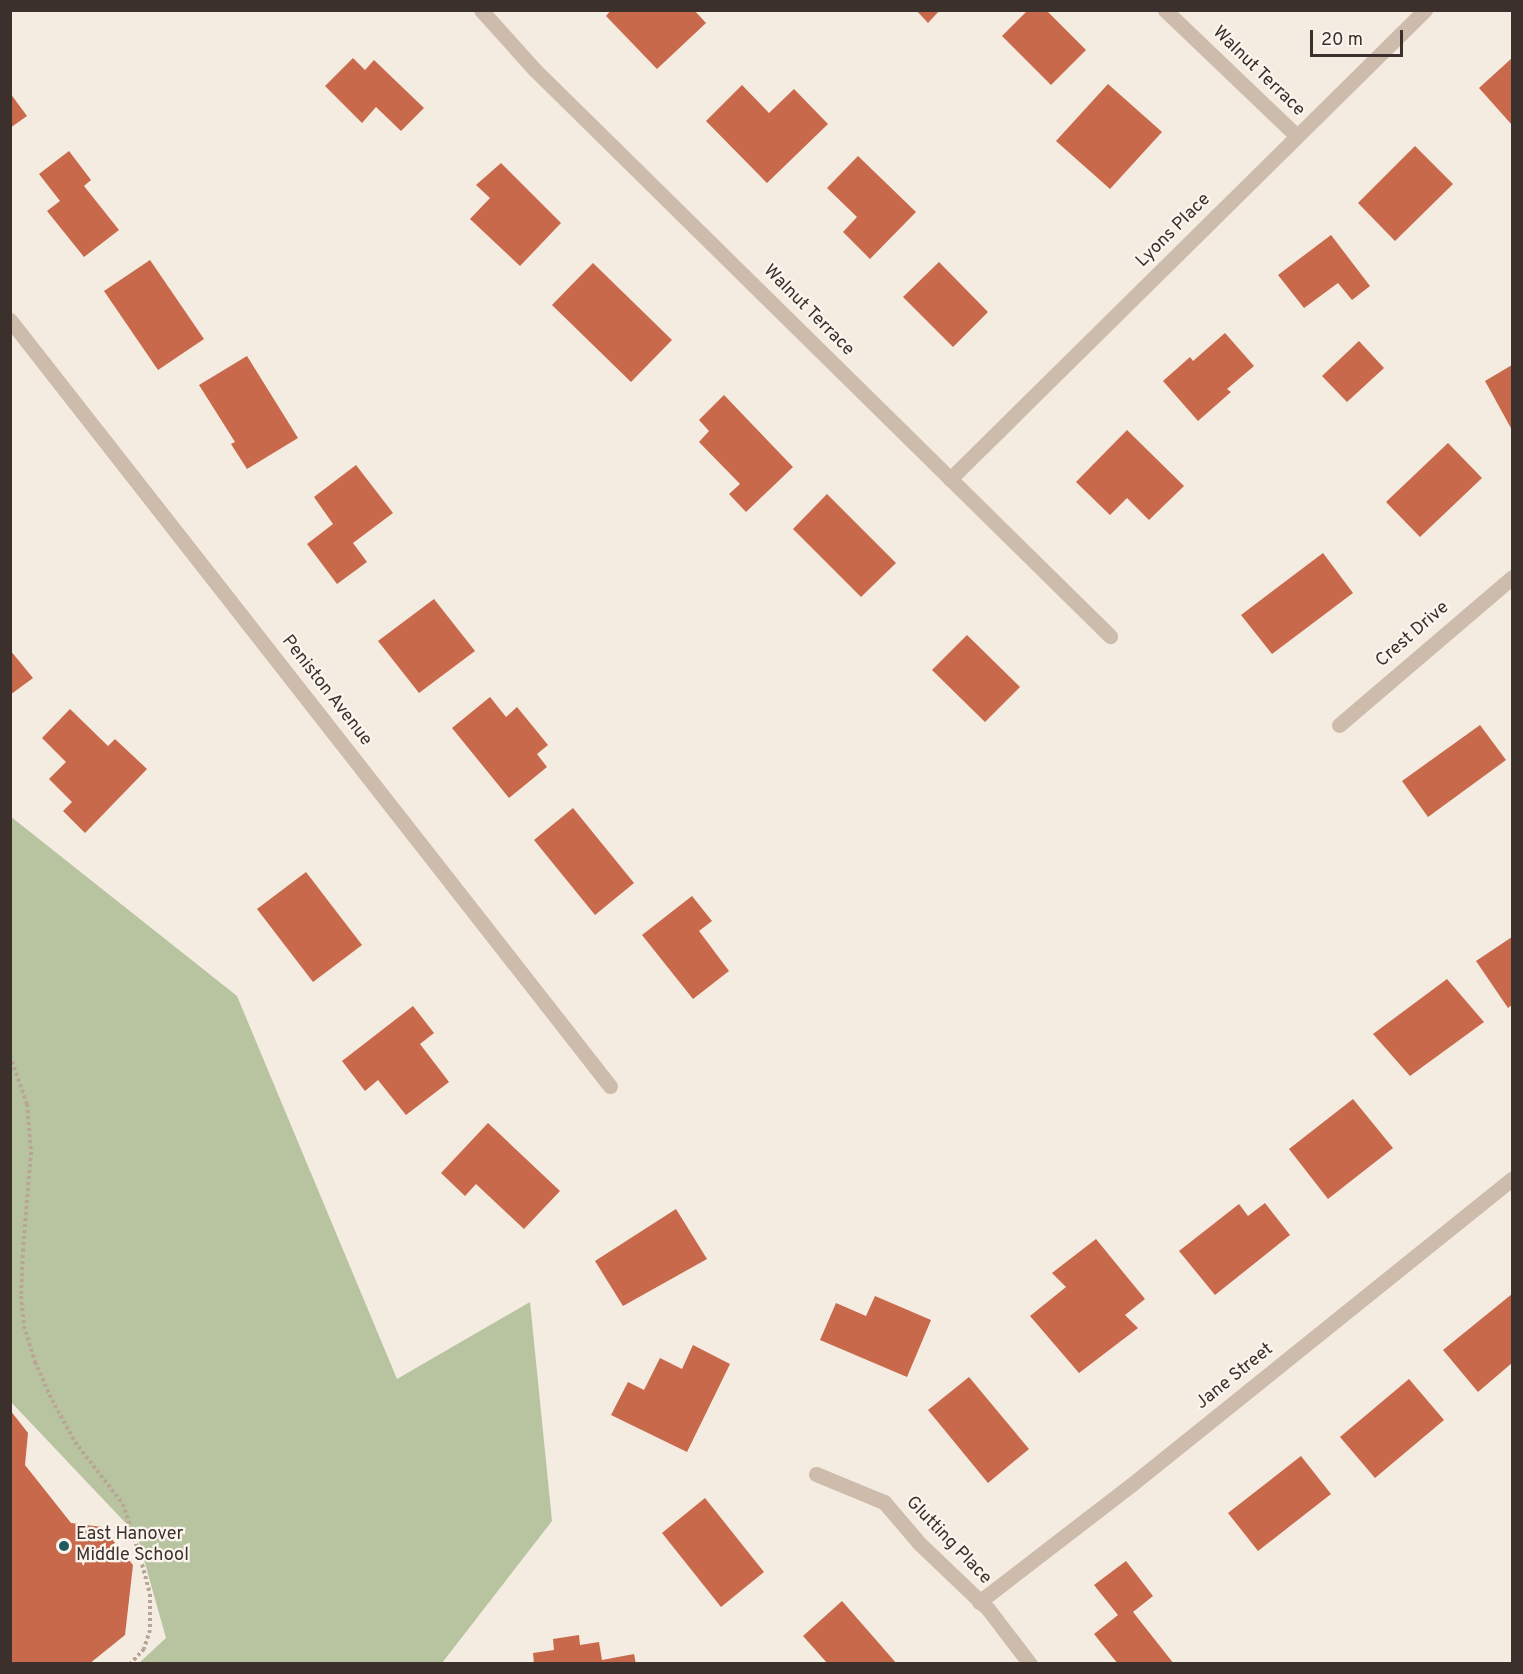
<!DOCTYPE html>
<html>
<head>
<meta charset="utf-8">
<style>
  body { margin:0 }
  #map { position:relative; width:1523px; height:1674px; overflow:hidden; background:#f4ebe1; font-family:Overpass,sans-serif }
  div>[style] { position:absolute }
  .green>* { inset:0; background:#b8c4a0 }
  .building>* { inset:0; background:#c8694b }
  .path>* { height:4px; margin-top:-2px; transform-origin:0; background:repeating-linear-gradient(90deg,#b9a596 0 3px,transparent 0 6px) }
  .minor>* { height:15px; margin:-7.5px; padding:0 7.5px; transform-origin:7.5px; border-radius:7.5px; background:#cdbbac }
  .dots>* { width:16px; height:16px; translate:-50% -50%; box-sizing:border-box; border:3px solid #fbf5ee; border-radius:50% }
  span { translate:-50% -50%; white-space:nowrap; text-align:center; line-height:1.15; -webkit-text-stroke:4.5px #fbf5ee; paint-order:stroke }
  .street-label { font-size:18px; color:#3b302b }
  .poi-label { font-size:18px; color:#3b302b }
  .left { translate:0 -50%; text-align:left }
  .frame { position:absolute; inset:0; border:12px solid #3b302b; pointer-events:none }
  .scale { position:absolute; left:1310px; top:30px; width:93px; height:27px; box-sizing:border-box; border:3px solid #3b302b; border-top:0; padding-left:8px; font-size:18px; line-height:21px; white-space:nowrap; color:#3b302b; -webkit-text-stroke:4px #fbf5ee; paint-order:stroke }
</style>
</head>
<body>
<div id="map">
  <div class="green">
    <i style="clip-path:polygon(10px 816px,237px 996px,397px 1379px,530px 1302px,552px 1521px,442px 1663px,139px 1663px,166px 1638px,137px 1535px,11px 1402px)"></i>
  </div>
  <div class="building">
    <i style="clip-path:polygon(611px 10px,694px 10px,706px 23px,657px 69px,606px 16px)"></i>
    <i style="clip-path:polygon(916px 10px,940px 10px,928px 23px)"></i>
    <i style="clip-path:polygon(1028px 10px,1046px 10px,1086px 50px,1051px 85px,1002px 36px)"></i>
    <i style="clip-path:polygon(353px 58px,365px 70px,374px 60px,424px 108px,401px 131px,376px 107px,362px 123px,325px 86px)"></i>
    <i style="clip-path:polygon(1512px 58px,1512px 125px,1479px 88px)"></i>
    <i style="clip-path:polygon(1108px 84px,1162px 132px,1110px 189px,1056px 141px)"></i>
    <i style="clip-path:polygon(742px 85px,769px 113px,794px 89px,828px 124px,767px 183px,706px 121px)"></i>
    <i style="clip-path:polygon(10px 93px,27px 116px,10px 128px)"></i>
    <i style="clip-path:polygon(1415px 146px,1453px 184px,1395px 241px,1358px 203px)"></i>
    <i style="clip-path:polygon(69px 151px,91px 180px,84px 186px,119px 230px,84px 257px,47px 211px,60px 201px,39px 174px)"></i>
    <i style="clip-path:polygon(858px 156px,916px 212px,870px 259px,843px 232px,857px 217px,827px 188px)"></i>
    <i style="clip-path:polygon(501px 163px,561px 223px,520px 266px,470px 219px,490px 198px,476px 185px)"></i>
    <i style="clip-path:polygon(1331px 235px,1370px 286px,1352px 300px,1338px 283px,1304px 308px,1278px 275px)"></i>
    <i style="clip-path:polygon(150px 260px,204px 339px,158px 370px,104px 291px)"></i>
    <i style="clip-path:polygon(939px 262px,988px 312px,953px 347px,903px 297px)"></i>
    <i style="clip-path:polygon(593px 263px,672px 340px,631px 382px,552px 305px)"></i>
    <i style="clip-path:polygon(1225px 333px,1254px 366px,1227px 389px,1231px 392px,1198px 421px,1163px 381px,1190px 357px,1193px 361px)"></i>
    <i style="clip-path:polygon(1359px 341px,1384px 368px,1347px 402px,1322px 376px)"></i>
    <i style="clip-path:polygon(247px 356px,298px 438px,247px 469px,231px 444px,235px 442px,199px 385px)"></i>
    <i style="clip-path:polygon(1512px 365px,1512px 430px,1485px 381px)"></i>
    <i style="clip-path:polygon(724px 395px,793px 467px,746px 512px,729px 494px,740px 484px,699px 442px,709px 431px,699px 420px)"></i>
    <i style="clip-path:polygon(1127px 430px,1184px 486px,1149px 520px,1127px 498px,1110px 515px,1076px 482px)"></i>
    <i style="clip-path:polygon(1448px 443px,1482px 478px,1420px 537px,1386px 502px)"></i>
    <i style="clip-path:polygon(356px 465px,393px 513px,353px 543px,367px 562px,337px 584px,307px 544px,333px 524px,314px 497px)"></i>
    <i style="clip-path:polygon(827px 494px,896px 563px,861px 597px,793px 529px)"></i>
    <i style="clip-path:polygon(1323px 553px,1353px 593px,1272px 654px,1241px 615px)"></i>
    <i style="clip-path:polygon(434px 599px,475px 651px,419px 693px,378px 641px)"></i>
    <i style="clip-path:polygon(967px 635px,1020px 687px,985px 722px,932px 670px)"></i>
    <i style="clip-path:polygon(10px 650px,33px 678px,10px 695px)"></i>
    <i style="clip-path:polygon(490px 697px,506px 717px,517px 707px,548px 745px,537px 754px,547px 767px,509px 798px,452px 728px)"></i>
    <i style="clip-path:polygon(70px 709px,108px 746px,115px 739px,147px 769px,85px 833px,63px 811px,72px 802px,49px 779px,66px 762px,42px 738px)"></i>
    <i style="clip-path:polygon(1480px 725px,1506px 760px,1428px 817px,1402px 781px)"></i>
    <i style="clip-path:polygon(573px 808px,634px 883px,595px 915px,534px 840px)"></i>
    <i style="clip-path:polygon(306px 872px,362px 945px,313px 982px,257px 909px)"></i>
    <i style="clip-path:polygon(692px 896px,712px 921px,699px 931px,729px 971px,693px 999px,642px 935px)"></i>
    <i style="clip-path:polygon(1512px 937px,1512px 1005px,1508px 1008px,1476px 961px)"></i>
    <i style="clip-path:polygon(1447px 979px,1484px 1022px,1410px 1076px,1373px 1034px)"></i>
    <i style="clip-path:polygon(413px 1006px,434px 1033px,420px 1044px,449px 1082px,406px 1115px,378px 1080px,365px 1091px,342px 1061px)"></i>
    <i style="clip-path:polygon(1353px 1099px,1393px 1148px,1328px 1199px,1289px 1149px)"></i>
    <i style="clip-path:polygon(488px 1123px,560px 1191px,524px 1229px,476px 1184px,465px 1196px,441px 1173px)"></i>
    <i style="clip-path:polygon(1265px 1203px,1290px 1235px,1215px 1295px,1179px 1251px,1239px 1204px,1248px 1216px)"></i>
    <i style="clip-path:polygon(676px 1209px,707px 1259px,623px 1306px,595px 1261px)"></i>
    <i style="clip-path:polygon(1096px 1239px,1145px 1299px,1125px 1315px,1138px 1328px,1079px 1373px,1030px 1316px,1066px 1287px,1052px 1273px)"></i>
    <i style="clip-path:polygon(1512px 1294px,1512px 1363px,1478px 1392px,1443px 1350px)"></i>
    <i style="clip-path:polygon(875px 1296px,931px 1320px,907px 1377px,820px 1340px,836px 1303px,866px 1316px)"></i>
    <i style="clip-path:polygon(693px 1345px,730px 1364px,687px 1452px,611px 1415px,628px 1382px,644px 1390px,660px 1358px,682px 1369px)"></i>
    <i style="clip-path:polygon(969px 1377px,1029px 1449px,988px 1483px,928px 1410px)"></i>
    <i style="clip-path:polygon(1409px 1379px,1444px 1420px,1375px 1478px,1340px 1437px)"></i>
    <i style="clip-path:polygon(10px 1410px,28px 1433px,25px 1465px,71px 1523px,102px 1527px,133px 1565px,125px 1635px,89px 1664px,10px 1664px)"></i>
    <i style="clip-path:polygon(1301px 1456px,1331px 1494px,1258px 1551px,1228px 1513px)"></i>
    <i style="clip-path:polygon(705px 1498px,764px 1572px,721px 1607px,662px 1533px)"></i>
    <i style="clip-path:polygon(1126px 1561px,1153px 1596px,1133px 1612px,1174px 1664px,1118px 1664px,1094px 1634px,1118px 1615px,1094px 1585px)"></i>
    <i style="clip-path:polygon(842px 1601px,897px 1664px,828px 1664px,803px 1636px)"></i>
    <i style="clip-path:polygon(579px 1635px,580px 1645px,599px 1642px,602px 1660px,634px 1654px,636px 1664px,534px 1664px,533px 1653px,554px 1650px,553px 1639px)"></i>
  </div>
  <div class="path">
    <i style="left:10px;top:1056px;width:51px;rotate:70.5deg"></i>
    <i style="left:27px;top:1104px;width:48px;rotate:85.2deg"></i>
    <i style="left:31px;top:1152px;width:97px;rotate:94.7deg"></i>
    <i style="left:23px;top:1249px;width:47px;rotate:92.4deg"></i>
    <i style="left:21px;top:1296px;width:30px;rotate:84deg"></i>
    <i style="left:24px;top:1326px;width:38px;rotate:73deg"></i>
    <i style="left:35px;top:1362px;width:42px;rotate:65.9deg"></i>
    <i style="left:52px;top:1400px;width:48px;rotate:61.3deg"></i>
    <i style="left:75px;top:1442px;width:78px;rotate:52.3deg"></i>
    <i style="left:123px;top:1504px;width:52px;rotate:71.9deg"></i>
    <i style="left:139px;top:1553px;width:42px;rotate:75deg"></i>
    <i style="left:150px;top:1594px;width:36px;rotate:90deg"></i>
    <i style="left:150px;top:1630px;width:20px;rotate:108deg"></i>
    <i style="left:144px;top:1649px;width:21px;rotate:133deg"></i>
  </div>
  <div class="minor">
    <i style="left:481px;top:10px;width:81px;rotate:48deg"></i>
    <i style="left:535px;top:70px;width:807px;rotate:44.55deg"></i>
    <i style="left:1165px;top:10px;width:182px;rotate:43.7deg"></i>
    <i style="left:10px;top:320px;width:973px;rotate:51.93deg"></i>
    <i style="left:950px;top:479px;width:668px;rotate:-44.64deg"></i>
    <i style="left:1339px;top:725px;width:228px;rotate:-40.5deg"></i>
    <i style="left:816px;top:1474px;width:74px;rotate:22.4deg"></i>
    <i style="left:884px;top:1502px;width:55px;rotate:49.4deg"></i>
    <i style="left:920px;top:1544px;width:94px;rotate:43.7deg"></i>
    <i style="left:988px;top:1609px;width:69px;rotate:52.6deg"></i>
    <i style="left:979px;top:1602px;width:192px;rotate:-37.6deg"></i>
    <i style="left:1131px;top:1485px;width:489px;rotate:-38.8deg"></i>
  </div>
  <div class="dots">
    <i style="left:64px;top:1546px;background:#1f5a5e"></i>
  </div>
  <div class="street-label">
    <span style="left:1258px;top:72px;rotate:44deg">Walnut Terrace</span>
    <span style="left:1174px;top:231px;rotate:-45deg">Lyons Place</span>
    <span style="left:808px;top:311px;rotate:45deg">Walnut Terrace</span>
    <span style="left:1413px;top:635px;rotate:-41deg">Crest Drive</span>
    <span style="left:326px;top:691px;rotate:52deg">Peniston Avenue</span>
    <span style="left:1235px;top:1377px;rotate:-39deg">Jane Street</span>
    <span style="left:948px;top:1541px;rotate:46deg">Glutting Place</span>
  </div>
  <div class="poi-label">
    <span class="left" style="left:76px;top:1546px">East Hanover<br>Middle School</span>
  </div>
  <div class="frame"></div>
  <div class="scale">20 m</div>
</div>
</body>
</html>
